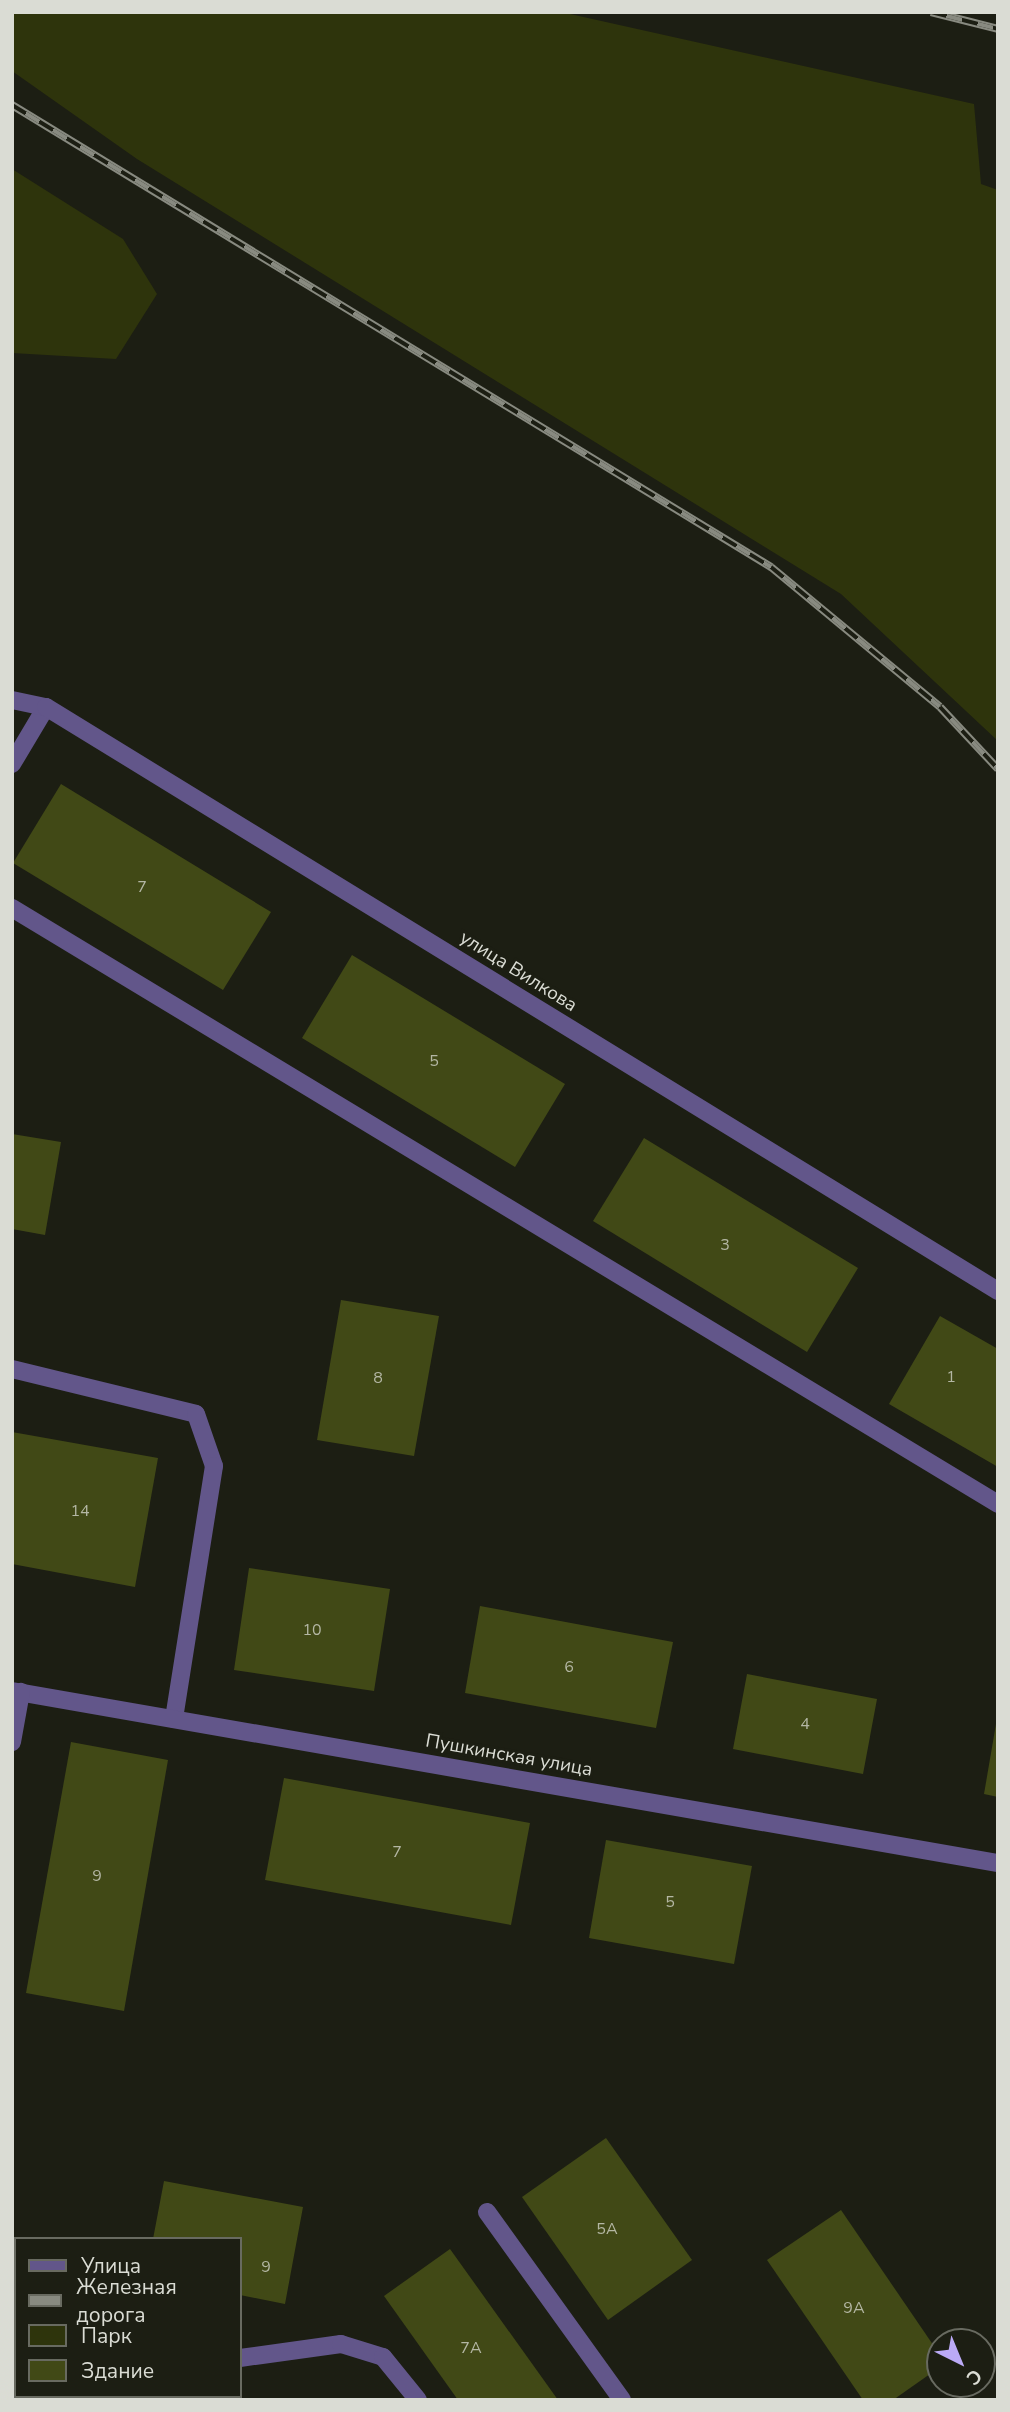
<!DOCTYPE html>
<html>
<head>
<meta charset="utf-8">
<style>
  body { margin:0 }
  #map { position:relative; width:1010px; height:2412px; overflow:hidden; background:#1c1e13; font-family:"Nunito Sans",sans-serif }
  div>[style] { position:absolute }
  .green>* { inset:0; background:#2e340c }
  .building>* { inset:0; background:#414916 }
  .lane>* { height:18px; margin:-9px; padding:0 9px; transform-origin:9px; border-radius:9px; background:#62568a }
  .street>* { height:18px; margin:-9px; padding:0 9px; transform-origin:9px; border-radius:9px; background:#62568a }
  .rail>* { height:8px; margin-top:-4px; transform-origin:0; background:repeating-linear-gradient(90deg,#1c1e13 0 16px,#888a80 0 32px); box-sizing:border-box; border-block:2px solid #888a80 }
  span { translate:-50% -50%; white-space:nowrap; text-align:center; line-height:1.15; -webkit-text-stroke:6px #1c1e13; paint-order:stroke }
  .number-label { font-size:16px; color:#b4b7a4 }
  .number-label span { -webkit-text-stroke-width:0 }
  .street-label { font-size:19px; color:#dadcd4 }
  .frame { position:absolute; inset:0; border:14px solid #dadcd4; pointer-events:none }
  .legend { position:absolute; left:14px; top:2237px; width:228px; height:161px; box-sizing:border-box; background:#1c1e13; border:2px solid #686a60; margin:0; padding:9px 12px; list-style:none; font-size:21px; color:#dadcd4 }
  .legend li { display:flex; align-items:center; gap:14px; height:35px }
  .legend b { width:35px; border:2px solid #686a60 }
  .north { position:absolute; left:926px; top:2328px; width:70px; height:70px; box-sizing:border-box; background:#1c1e13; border:2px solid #686a60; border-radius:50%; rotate:137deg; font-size:19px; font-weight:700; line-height:28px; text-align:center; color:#dadcd4 }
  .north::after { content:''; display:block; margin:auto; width:24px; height:32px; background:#bbaaf6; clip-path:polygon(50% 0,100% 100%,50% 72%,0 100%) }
</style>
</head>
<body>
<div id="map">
  <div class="green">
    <i style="clip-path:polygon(12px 12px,561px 12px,974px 104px,981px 184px,998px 190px,998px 741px,841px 594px,137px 159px,12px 71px)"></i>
    <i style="clip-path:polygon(12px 169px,123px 239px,157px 294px,116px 359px,12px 353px)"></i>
  </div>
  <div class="building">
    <i style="clip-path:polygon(61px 784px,271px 912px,223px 990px,13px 863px)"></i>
    <i style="clip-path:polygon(352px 955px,565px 1084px,515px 1167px,302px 1038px)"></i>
    <i style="clip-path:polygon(12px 1134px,61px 1142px,45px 1235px,12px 1229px)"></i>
    <i style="clip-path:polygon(644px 1138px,858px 1268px,807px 1352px,593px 1221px)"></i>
    <i style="clip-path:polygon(341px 1300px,439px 1316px,414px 1456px,317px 1440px)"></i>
    <i style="clip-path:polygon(940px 1316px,998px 1349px,998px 1467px,889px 1404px)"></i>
    <i style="clip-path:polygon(12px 1432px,158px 1458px,135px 1587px,12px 1564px)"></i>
    <i style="clip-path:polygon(249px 1568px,390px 1589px,374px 1691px,234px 1670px)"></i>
    <i style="clip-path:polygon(480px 1606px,673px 1642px,656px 1728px,465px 1693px)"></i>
    <i style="clip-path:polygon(747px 1674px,877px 1699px,863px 1774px,733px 1749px)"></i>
    <i style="clip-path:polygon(996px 1724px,998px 1724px,998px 1797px,984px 1794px)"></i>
    <i style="clip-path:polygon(71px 1742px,168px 1760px,124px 2011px,26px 1993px)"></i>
    <i style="clip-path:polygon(284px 1778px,530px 1823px,511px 1925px,265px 1880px)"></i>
    <i style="clip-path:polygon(606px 1840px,752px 1866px,734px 1964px,589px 1938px)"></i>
    <i style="clip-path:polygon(606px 2138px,692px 2260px,608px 2320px,522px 2197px)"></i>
    <i style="clip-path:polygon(164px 2181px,303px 2207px,285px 2304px,240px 2295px,240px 2239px,153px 2239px)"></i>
    <i style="clip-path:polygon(841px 2210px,940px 2355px,940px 2367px,893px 2400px,863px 2400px,767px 2260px)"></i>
    <i style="clip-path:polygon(450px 2249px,558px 2400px,458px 2400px,384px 2296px)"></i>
  </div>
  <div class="lane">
    <i style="left:12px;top:764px;width:66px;rotate:-59.2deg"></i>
    <i style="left:12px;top:908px;width:1152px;rotate:31.15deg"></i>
    <i style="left:12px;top:1369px;width:189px;rotate:13.7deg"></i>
    <i style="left:196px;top:1414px;width:55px;rotate:70.9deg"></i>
    <i style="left:214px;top:1466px;width:256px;rotate:99deg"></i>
    <i style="left:487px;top:2212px;width:231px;rotate:54.3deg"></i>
    <i style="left:12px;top:2337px;width:4px;rotate:14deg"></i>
    <i style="left:240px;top:2358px;width:102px;rotate:-7.9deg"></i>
    <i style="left:341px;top:2344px;width:44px;rotate:17.2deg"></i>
    <i style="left:383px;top:2357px;width:55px;rotate:50.9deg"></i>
  </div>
  <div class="street">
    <i style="left:12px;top:700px;width:35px;rotate:12deg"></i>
    <i style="left:46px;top:707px;width:1117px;rotate:31.53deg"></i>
    <i style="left:12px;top:1691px;width:1001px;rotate:9.9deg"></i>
    <i style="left:12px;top:1742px;width:51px;rotate:-79.8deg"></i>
  </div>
  <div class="rail">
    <i style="left:931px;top:12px;width:69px;rotate:14.2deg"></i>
    <i style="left:12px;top:105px;width:889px;rotate:31.33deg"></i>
    <i style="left:771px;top:567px;width:219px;rotate:39.6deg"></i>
    <i style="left:940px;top:707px;width:85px;rotate:46.9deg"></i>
  </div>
  <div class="number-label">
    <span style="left:142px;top:887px">7</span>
    <span style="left:434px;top:1061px">5</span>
    <span style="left:725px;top:1245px">3</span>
    <span style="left:951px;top:1377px">1</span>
    <span style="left:378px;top:1378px">8</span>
    <span style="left:80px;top:1511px">14</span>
    <span style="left:312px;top:1630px">10</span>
    <span style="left:569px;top:1667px">6</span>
    <span style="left:805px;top:1724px">4</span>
    <span style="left:397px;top:1852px">7</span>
    <span style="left:97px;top:1876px">9</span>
    <span style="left:670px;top:1902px">5</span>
    <span style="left:607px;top:2229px">5А</span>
    <span style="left:266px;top:2267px">9</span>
    <span style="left:854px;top:2308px">9А</span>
    <span style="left:471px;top:2348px">7А</span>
  </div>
  <div class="street-label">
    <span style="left:518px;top:972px;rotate:32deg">улица Вилкова</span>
    <span style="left:509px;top:1756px;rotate:10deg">Пушкинская улица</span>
  </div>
  <div class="frame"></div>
  <ul class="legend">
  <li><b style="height:9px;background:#62568a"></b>Улица</li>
  <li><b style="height:9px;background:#888a80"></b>Железная дорога</li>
  <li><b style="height:19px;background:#2e340c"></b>Парк</li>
  <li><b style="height:19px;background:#414916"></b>Здание</li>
  </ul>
  <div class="north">С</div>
</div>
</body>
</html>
